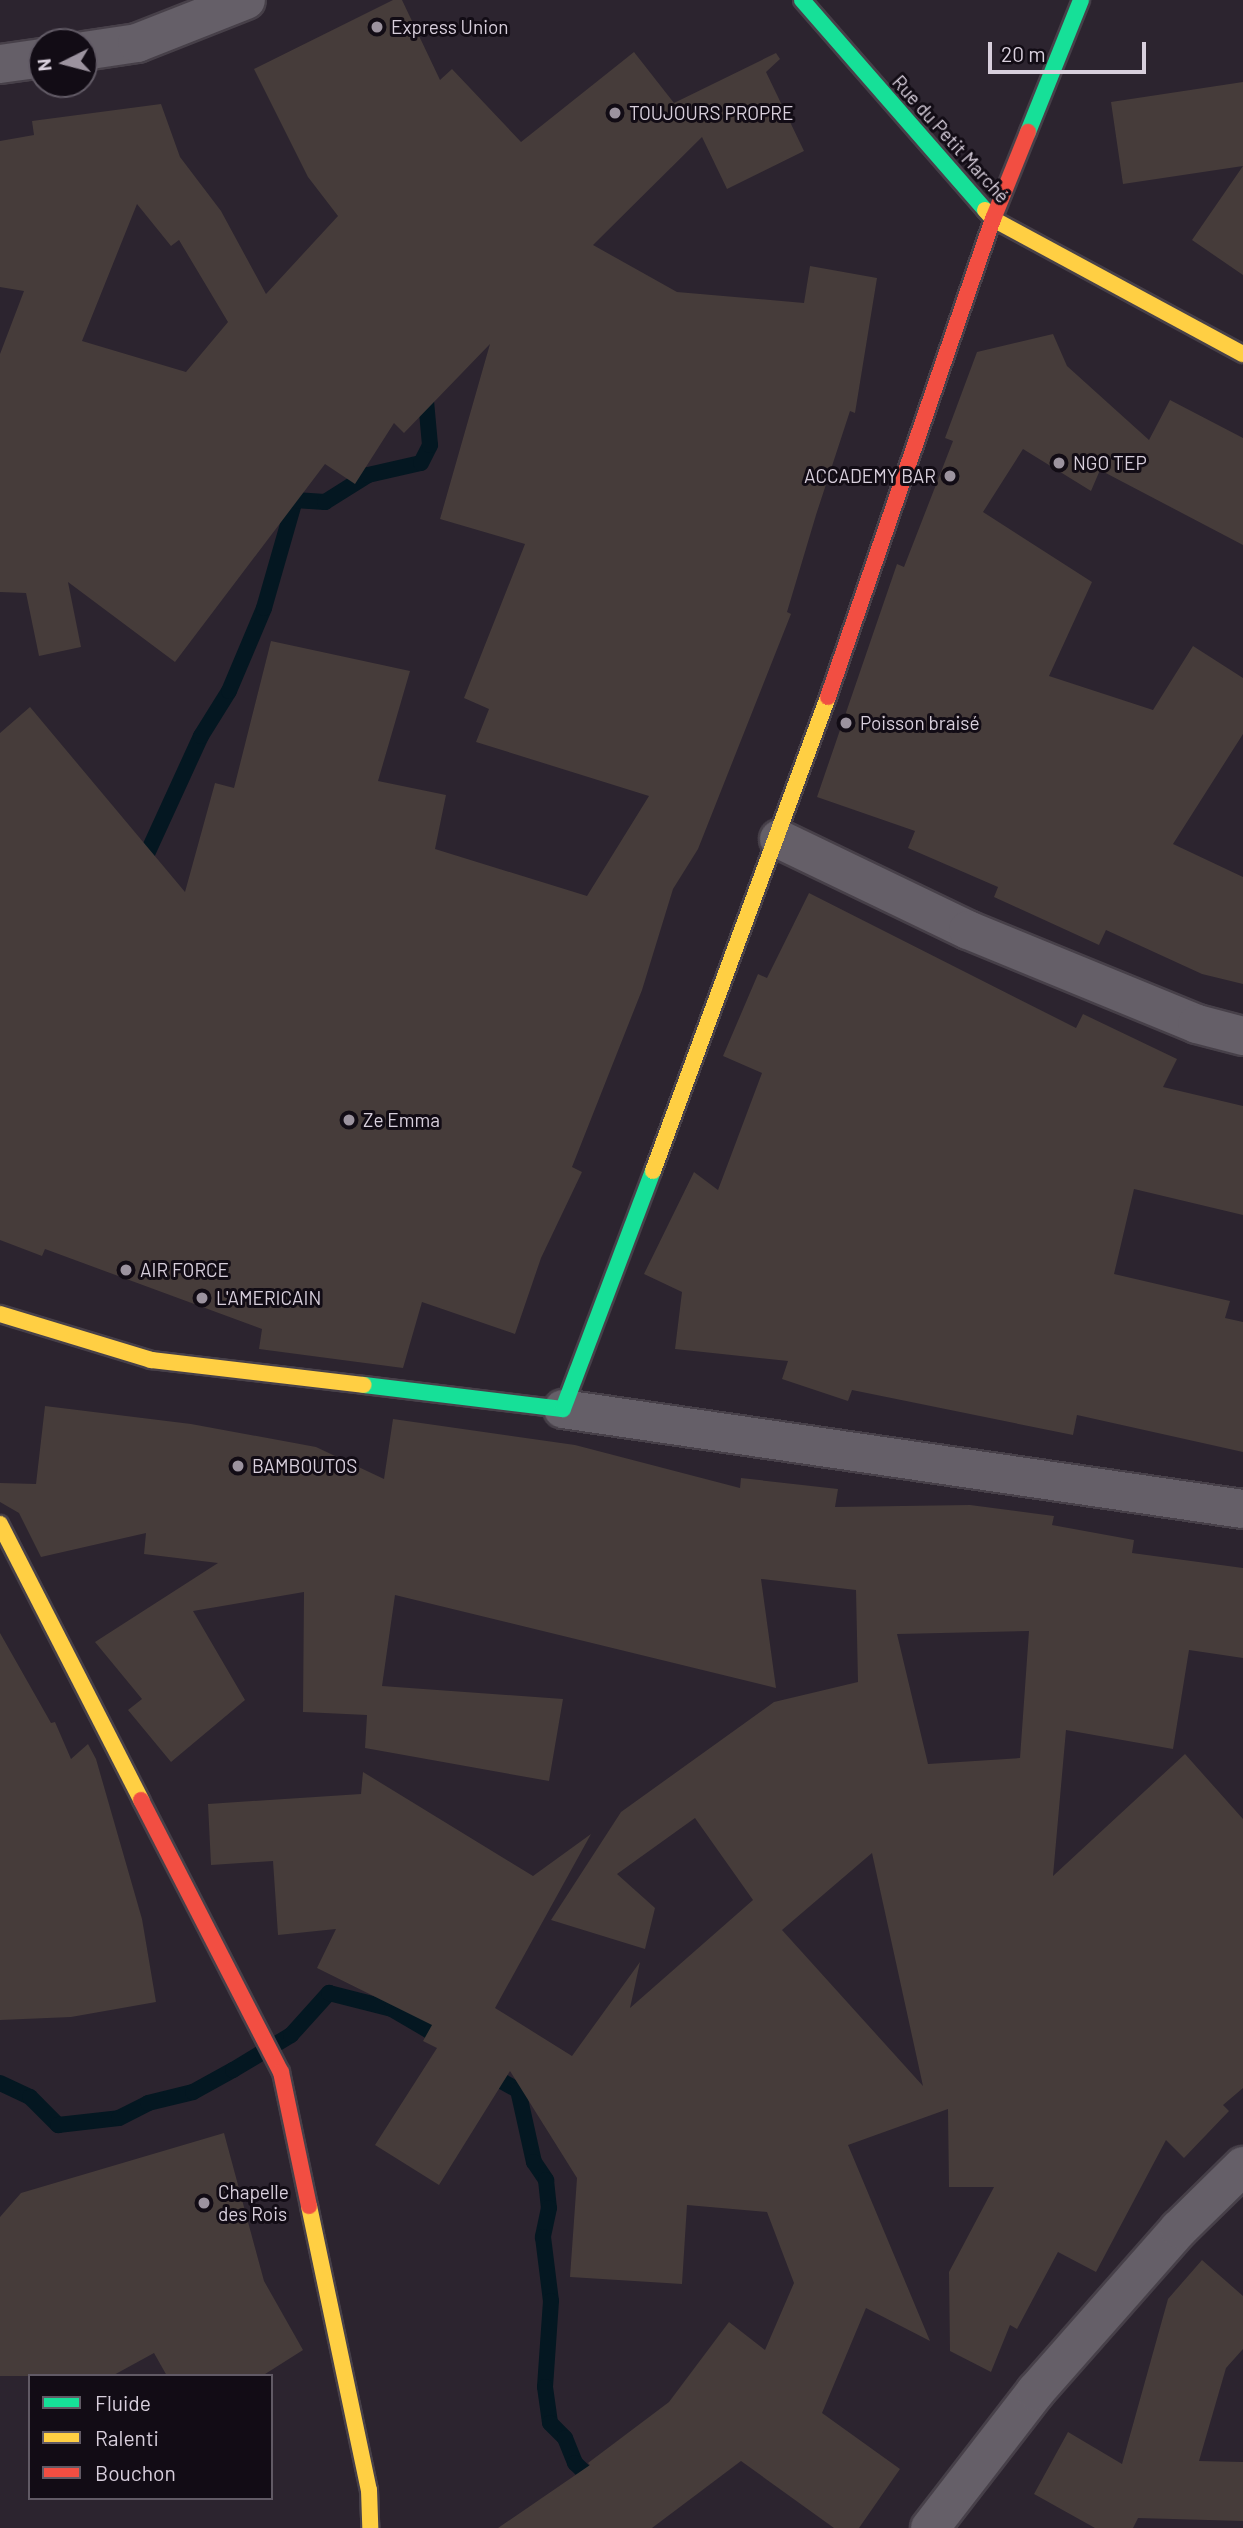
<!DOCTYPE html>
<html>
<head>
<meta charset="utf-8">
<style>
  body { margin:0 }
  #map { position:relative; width:1243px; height:2528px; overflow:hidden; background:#2c242f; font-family:Barlow,sans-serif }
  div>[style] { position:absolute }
  .stream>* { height:16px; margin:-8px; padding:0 8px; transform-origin:8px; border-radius:8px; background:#041721 }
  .building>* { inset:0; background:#463c3a }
  .roads { filter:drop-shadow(2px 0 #474049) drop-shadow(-2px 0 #474049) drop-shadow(0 2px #474049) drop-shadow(0 -2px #474049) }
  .street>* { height:38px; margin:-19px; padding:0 19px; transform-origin:19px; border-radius:19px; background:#655f68 }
  .fast>* { height:16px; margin:-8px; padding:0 8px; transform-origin:8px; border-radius:8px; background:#16e098 }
  .slow>* { height:16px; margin:-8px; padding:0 8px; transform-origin:8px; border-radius:8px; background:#ffcf43 }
  .jam>* { height:16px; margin:-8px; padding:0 8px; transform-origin:8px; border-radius:8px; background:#f24e42 }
  .dots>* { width:19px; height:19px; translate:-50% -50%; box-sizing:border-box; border:4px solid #120c15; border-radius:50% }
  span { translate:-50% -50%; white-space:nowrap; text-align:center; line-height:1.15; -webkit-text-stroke:6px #120c15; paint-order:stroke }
  .poi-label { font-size:19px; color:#d8cfdc }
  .left { translate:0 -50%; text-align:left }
  .right { translate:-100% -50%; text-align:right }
  .street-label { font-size:19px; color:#d8cfdc }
  .legend { position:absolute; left:28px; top:2374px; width:245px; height:126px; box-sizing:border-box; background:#120c15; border:2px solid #615a65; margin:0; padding:9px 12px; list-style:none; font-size:21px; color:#d8cfdc }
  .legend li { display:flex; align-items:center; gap:14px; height:35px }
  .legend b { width:35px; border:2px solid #615a65 }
  .north { position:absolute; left:28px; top:28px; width:70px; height:70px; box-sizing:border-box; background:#120c15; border:2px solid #615a65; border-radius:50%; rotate:264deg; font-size:19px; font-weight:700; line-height:28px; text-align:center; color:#d8cfdc }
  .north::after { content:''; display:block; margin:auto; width:24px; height:32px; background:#9c939f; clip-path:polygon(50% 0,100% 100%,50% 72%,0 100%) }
  .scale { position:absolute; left:988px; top:42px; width:158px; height:32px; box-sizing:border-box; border:4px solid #d8cfdc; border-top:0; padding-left:9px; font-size:21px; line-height:24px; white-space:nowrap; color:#d8cfdc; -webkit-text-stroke:5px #120c15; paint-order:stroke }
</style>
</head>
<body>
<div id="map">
  <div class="stream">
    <i style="left:141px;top:867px;width:144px;rotate:-65.4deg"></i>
    <i style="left:201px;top:736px;width:53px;rotate:-58.1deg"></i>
    <i style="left:229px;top:691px;width:90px;rotate:-67.1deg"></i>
    <i style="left:264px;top:608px;width:112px;rotate:-74deg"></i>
    <i style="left:295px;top:500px;width:30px;rotate:4deg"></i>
    <i style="left:325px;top:502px;width:51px;rotate:-32.1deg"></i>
    <i style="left:368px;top:475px;width:54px;rotate:-12.8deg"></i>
    <i style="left:421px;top:463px;width:20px;rotate:-63deg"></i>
    <i style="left:430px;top:445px;width:55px;rotate:-95.2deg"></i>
    <i style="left:487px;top:2073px;width:35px;rotate:29deg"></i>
    <i style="left:518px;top:2090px;width:74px;rotate:77.5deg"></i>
    <i style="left:534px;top:2162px;width:22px;rotate:56deg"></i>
    <i style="left:546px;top:2180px;width:28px;rotate:84deg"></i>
    <i style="left:549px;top:2208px;width:30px;rotate:102deg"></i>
    <i style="left:543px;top:2237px;width:64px;rotate:82.9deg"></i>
    <i style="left:551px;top:2301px;width:86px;rotate:94deg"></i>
    <i style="left:545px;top:2387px;width:36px;rotate:82deg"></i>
    <i style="left:550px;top:2423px;width:21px;rotate:45deg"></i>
    <i style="left:565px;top:2438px;width:27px;rotate:68deg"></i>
    <i style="left:575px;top:2463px;width:29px;rotate:44deg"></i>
    <i style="left:0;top:2083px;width:33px;rotate:25deg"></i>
    <i style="left:30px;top:2097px;width:40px;rotate:45deg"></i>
    <i style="left:58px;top:2125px;width:61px;rotate:-6.5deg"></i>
    <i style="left:119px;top:2118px;width:33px;rotate:-27deg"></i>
    <i style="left:148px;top:2103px;width:46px;rotate:-13.7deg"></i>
    <i style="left:193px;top:2092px;width:46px;rotate:-28.8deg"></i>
    <i style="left:233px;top:2070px;width:68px;rotate:-31.1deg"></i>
    <i style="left:291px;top:2035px;width:57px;rotate:-47.9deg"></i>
    <i style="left:329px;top:1993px;width:65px;rotate:14.3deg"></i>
    <i style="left:392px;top:2009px;width:65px;rotate:30.5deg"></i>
  </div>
  <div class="building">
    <i style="clip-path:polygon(evenodd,393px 0,402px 0,440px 80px,452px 69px,521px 142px,634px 52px,674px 103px,776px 53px,780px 59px,766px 72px,804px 151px,727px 189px,702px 137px,593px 245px,677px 292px,804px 303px,810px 266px,877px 278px,855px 413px,850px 411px,816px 515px,787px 612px,791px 614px,698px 849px,673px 889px,642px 990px,572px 1167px,582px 1172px,541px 1258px,515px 1334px,422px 1302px,403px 1368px,259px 1349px,262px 1329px,45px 1249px,42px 1256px,0 1240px,0 733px,30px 707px,185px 892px,215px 783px,234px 788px,271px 641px,410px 671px,378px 781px,446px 795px,435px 849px,587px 896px,649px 796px,476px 742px,489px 709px,464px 698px,525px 544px,440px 519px,490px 344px,404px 433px,394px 423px,355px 484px,325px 464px,175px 662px,68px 582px,81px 647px,39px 656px,26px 593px,0 592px,0 354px,24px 291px,0 287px,0 141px,34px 135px,32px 121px,161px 104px,180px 157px,221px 211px,266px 294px,338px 216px,308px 177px,254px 69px,393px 0,137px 204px,171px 246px,179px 240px,228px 322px,186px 372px,82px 341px,137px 204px)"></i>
    <i style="clip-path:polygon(1243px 82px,1243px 275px,1192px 240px,1243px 166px,1123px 184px,1111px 102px)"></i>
    <i style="clip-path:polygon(1053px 334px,1067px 366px,1149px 440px,1170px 400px,1243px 438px,1243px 545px,1100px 470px,1091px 491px,1023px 449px,983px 512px,1092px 582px,1049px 676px,1153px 710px,1193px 646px,1243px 678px,1243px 734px,1173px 844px,1243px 877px,1243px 984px,1202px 974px,1106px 930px,1099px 945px,994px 897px,998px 887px,908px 848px,915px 831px,817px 797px,897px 564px,904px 567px,953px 441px,945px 438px,977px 352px)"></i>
    <i style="clip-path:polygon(809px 893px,1076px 1028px,1083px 1014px,1177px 1059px,1163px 1087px,1243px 1106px,1243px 1215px,1134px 1189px,1114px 1274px,1230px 1301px,1225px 1318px,1243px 1322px,1243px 1452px,1077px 1415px,1073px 1435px,852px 1390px,848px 1401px,782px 1379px,788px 1361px,675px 1349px,682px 1292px,644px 1274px,694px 1172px,718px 1190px,762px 1073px,723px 1056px,758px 974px,767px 978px)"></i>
    <i style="clip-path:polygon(evenodd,45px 1406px,191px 1424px,316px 1447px,384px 1479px,393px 1419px,575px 1445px,740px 1488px,741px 1478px,838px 1489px,835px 1507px,970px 1505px,1054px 1516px,1052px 1525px,1134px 1540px,1132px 1553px,1243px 1568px,1243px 1658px,1189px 1650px,1173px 1749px,1066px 1730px,1053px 1876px,1185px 1754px,1243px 1819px,1243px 2088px,1223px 2105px,1229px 2111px,1184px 2158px,1166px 2140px,1096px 2272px,1058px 2252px,1017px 2329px,1010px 2325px,991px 2372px,950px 2351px,949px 2272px,994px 2187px,949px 2187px,948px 2109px,848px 2145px,930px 2341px,866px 2308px,822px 2413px,900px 2469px,859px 2528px,834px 2528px,741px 2461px,652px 2528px,498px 2528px,590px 2465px,588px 2463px,669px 2402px,729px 2322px,765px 2350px,794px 2283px,767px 2212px,687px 2205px,682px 2284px,570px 2277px,577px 2178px,510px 2071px,439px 2185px,375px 2145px,437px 2048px,423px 2041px,432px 2025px,317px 1968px,336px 1929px,278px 1935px,273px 1861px,211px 1865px,208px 1804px,361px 1794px,363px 1772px,533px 1876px,591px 1834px,495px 2008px,572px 2056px,640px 1962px,630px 2008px,753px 1900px,695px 1818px,617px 1874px,655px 1908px,645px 1949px,551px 1920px,621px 1812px,774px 1702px,858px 1682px,856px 1590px,761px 1579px,776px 1688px,395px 1595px,382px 1686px,563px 1699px,549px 1781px,365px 1748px,367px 1715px,303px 1712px,304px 1592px,193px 1611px,245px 1700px,171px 1762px,128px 1710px,142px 1699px,95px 1642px,218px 1563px,144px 1554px,146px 1533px,41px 1557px,19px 1513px,0 1502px,0 1483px,36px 1484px,45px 1406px,1029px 1631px,1020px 1758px,928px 1764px,897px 1634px,1029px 1631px,45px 1406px,872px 1853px,923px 2086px,782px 1930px,872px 1853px)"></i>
    <i style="clip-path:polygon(0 1633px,51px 1723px,55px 1722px,71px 1759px,88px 1744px,96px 1759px,142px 1919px,156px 2002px,71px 2017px,0 2020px)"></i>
    <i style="clip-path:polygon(224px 2133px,264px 2281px,303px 2350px,262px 2376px,167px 2376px,154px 2353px,112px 2376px,0 2376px,0 2217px,21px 2193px)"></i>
    <i style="clip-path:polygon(1202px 2260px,1243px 2296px,1243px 2349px,1226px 2368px,1199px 2461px,1243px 2462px,1243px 2521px,1138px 2518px,1133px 2528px,1095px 2528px,1034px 2494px,1068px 2432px,1122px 2464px,1168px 2299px)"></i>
  </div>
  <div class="roads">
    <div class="street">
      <i style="left:84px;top:51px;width:54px;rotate:-8.6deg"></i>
      <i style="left:137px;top:43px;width:117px;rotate:-21.5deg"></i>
      <i style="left:0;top:64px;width:42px;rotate:-8.1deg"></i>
      <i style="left:779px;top:839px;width:210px;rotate:25.7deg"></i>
      <i style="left:968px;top:930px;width:248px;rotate:22.3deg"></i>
      <i style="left:1197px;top:1024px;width:48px;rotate:14.6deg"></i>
      <i style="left:563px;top:1409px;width:687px;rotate:8.37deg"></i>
      <i style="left:930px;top:2528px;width:173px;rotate:-52.3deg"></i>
      <i style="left:1036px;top:2391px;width:216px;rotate:-48.6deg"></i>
      <i style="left:1179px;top:2229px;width:90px;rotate:-44.5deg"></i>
    </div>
    <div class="fast">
      <i style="left:802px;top:0;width:279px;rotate:48.9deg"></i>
      <i style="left:1028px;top:132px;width:142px;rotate:-68.1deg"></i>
      <i style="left:364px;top:1385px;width:200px;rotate:6.9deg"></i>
      <i style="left:563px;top:1409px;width:254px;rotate:-69.3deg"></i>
    </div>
    <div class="slow">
      <i style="left:985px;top:210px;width:12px;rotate:48deg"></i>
      <i style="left:993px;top:219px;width:284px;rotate:28.4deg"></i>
      <i style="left:653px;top:1171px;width:505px;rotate:-69.74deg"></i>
      <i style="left:0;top:1314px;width:158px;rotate:16.9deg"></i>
      <i style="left:151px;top:1360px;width:214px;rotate:6.7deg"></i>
      <i style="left:0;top:1524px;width:310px;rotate:62.9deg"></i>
      <i style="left:309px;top:2206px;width:290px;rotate:78.1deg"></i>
      <i style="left:369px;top:2490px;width:38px;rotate:88deg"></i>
    </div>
    <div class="jam">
      <i style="left:828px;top:697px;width:506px;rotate:-70.96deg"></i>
      <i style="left:993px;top:219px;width:94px;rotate:-68.1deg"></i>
      <i style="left:141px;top:1800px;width:306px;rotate:62.8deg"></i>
      <i style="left:281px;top:2072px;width:137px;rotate:78.2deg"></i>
    </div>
  </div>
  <div class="dots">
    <i style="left:377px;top:27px;background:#9c939f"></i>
    <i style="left:615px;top:113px;background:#9c939f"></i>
    <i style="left:1059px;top:463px;background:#9c939f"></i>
    <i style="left:950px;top:476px;background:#9c939f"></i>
    <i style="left:846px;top:723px;background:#9c939f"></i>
    <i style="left:349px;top:1120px;background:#9c939f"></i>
    <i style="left:126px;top:1270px;background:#9c939f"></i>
    <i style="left:202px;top:1298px;background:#9c939f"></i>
    <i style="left:238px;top:1466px;background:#9c939f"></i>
    <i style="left:204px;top:2203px;background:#9c939f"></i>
  </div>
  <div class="poi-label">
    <span class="left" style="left:391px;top:27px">Express Union</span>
    <span class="left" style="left:629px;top:113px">TOUJOURS PROPRE</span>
    <span class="left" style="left:1073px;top:463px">NGO TEP</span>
    <span class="right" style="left:936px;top:476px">ACCADEMY BAR</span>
    <span class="left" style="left:860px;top:723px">Poisson braisé</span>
    <span class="left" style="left:363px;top:1120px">Ze Emma</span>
    <span class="left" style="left:140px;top:1270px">AIR FORCE</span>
    <span class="left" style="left:216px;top:1298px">L'AMERICAIN</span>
    <span class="left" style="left:252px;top:1466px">BAMBOUTOS</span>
    <span class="left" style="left:218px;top:2203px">Chapelle<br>des Rois</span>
  </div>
  <div class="street-label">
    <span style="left:951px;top:139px;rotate:48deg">Rue du Petit Marché</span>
  </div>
  <ul class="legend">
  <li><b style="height:9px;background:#16e098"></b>Fluide</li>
  <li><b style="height:9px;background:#ffcf43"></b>Ralenti</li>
  <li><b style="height:9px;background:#f24e42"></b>Bouchon</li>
  </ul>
  <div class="north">N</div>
  <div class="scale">20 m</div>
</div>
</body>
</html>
